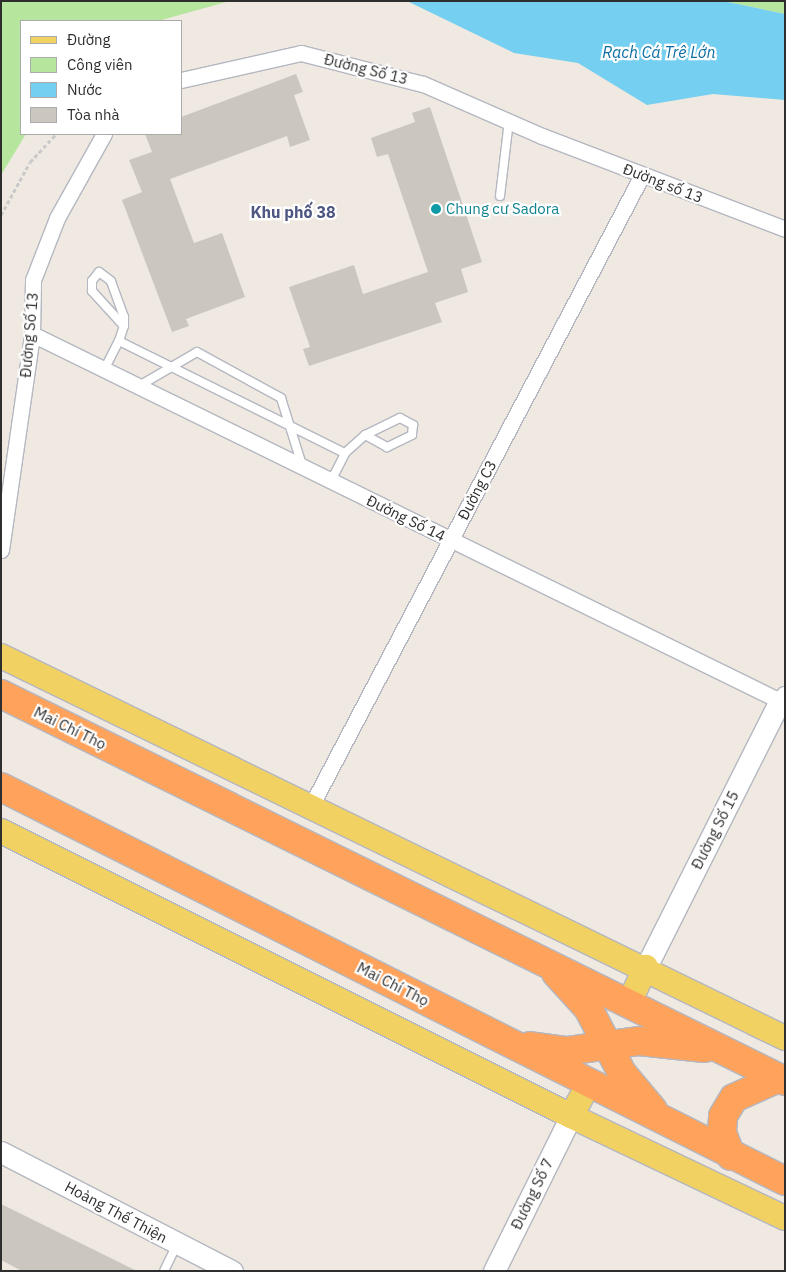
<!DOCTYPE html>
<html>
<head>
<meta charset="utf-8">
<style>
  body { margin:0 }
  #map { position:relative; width:786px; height:1272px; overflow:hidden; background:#efe9e1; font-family:"IBM Plex Sans",sans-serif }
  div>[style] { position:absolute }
  .green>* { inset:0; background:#b6e59e }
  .water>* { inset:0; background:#75cff0 }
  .building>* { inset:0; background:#cbc7bf }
  .path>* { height:3px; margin-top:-1.5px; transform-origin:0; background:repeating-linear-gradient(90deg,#c9c9c9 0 4px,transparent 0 6.5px) }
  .roads { filter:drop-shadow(1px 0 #b4b7c1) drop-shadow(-1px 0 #b4b7c1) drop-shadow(0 1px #b4b7c1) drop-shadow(0 -1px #b4b7c1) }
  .lane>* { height:8px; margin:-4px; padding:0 4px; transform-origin:4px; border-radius:4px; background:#fff }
  .street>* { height:15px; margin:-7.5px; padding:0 7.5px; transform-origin:7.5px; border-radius:7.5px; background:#fff }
  .secondary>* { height:21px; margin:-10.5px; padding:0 10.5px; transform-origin:10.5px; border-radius:10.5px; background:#fff }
  .primary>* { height:24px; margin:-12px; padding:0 12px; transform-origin:12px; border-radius:12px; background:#f2d163 }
  .highway>* { height:28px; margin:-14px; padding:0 14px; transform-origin:14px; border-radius:14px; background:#ffa35c }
  .dots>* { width:14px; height:14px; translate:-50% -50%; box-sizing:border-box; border:2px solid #fff; border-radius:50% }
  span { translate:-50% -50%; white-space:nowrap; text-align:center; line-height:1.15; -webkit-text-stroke:4.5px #fff; paint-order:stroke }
  .street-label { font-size:15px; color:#2e2e2e }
  .culture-label { font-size:15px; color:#0d838f }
  .left { translate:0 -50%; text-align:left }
  .water-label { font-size:16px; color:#0d6fa3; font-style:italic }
  .neighbourhood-label { font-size:16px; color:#4d5680; font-weight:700 }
  .frame { position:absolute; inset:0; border:2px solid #2e2e2e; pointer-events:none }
  .legend { position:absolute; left:20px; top:20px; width:162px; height:115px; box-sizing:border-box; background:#fff; border:1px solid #ababab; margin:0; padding:6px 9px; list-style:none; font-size:15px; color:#2e2e2e }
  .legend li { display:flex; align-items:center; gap:10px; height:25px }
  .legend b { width:25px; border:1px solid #ababab }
</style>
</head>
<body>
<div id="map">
  <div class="green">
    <i style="clip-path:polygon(1px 1px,230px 1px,158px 21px,21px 21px,21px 134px,26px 134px,1px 175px)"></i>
    <i style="clip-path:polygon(723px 1px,785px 1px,785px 14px)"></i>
  </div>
  <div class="water">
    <i style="clip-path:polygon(407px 1px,723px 1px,785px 14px,785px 100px,713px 94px,647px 105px,578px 63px,514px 53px)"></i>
  </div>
  <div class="building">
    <i style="clip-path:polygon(296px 74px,303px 92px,294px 95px,310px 140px,290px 147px,287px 136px,170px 179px,194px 243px,222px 233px,245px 297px,186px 319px,189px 326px,172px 332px,122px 200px,142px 192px,129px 160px,152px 152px,145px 134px,181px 134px,181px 117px)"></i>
    <i style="clip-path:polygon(430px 107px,482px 262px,461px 269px,468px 292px,435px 303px,442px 322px,309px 366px,303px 349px,310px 347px,289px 287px,354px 265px,363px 294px,428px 272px,388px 154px,377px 157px,371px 138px,415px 122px,412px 113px)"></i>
    <i style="clip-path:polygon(1px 1204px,137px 1271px,22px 1271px,1px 1260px)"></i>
  </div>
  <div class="path">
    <i style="left:1px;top:215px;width:60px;rotate:-61.3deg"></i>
    <i style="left:30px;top:162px;width:38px;rotate:-47deg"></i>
  </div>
  <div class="roads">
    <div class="lane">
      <i style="left:500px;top:196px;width:76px;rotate:-83.2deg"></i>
      <i style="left:119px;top:341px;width:252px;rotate:26.4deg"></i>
      <i style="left:104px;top:370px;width:33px;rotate:-63deg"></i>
      <i style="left:119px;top:341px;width:16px;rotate:-72deg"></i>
      <i style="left:124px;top:326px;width:9px;rotate:-90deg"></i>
      <i style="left:124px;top:317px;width:38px;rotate:-110deg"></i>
      <i style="left:111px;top:281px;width:15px;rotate:-143deg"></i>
      <i style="left:99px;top:272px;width:11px;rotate:128deg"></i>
      <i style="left:92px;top:281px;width:10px;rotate:90deg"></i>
      <i style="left:92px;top:291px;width:47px;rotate:47.6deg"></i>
      <i style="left:139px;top:386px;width:67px;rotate:-30.4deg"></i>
      <i style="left:197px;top:352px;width:96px;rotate:28.7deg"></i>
      <i style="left:281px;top:398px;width:70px;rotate:72.6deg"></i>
      <i style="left:331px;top:481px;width:31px;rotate:-63deg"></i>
      <i style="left:345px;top:453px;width:27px;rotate:-42deg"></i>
      <i style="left:365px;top:435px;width:39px;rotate:-26deg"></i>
      <i style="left:400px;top:418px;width:15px;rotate:28deg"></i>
      <i style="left:413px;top:425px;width:10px;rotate:96deg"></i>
      <i style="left:412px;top:435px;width:28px;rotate:154deg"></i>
      <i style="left:387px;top:447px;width:25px;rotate:-151deg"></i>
      <i style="left:164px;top:1271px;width:30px;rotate:-64deg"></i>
    </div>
    <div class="street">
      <i style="left:181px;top:80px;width:123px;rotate:-12.7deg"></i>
      <i style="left:301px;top:53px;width:126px;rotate:14.3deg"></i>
      <i style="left:423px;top:84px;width:130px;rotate:23.6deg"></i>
      <i style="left:542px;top:136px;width:260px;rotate:20.9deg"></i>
      <i style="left:32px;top:334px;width:833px;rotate:26.13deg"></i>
      <i style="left:780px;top:701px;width:8px;rotate:-60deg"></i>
      <i style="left:1px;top:550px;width:218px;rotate:-81.8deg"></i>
      <i style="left:32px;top:334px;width:54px;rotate:-88.9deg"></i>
      <i style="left:33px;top:280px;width:66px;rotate:-68.8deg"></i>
      <i style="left:57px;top:218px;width:96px;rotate:-60.8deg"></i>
      <i style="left:311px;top:806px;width:713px;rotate:-62.32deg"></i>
    </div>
    <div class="secondary">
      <i style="left:646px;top:967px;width:298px;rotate:-63.3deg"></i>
      <i style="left:780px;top:701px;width:6px;rotate:31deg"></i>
      <i style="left:1px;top:1152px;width:260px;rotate:27.3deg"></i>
      <i style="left:494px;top:1271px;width:173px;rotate:-63.6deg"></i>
    </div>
    <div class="primary">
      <i style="left:1px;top:656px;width:872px;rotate:25.98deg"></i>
      <i style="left:1px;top:831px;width:637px;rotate:26.57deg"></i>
      <i style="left:571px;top:1116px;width:237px;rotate:25.5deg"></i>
      <i style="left:629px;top:1003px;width:40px;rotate:-65deg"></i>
      <i style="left:571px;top:1116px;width:38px;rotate:-61deg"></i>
    </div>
    <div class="highway">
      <i style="left:1px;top:694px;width:874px;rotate:26.27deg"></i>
      <i style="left:1px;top:787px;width:877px;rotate:26.68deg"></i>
      <i style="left:556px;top:973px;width:47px;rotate:47.6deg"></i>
      <i style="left:588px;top:1008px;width:73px;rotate:62.4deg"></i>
      <i style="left:622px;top:1073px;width:48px;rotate:50deg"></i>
      <i style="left:530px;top:1046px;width:37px;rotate:8deg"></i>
      <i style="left:567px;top:1051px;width:73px;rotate:-7.9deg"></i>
      <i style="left:639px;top:1041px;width:66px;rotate:6.1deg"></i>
      <i style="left:731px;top:1156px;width:26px;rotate:-111deg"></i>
      <i style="left:722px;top:1132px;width:16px;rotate:-86deg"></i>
      <i style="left:723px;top:1116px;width:21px;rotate:-59deg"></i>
      <i style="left:734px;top:1098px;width:49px;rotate:-24deg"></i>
    </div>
  </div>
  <div class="dots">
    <i style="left:436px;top:209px;background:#0f9aa8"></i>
  </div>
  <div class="street-label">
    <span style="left:366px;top:69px;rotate:14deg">Đường Số 13</span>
    <span style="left:663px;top:183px;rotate:21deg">Đường số 13</span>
    <span style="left:29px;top:335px;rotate:-85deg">Đường Số 13</span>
    <span style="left:477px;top:490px;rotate:-62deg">Đường C3</span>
    <span style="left:406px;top:518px;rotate:26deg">Đường Số 14</span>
    <span style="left:70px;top:728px;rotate:26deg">Mai Chí Thọ</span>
    <span style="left:715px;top:830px;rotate:-63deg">Đường Số 15</span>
    <span style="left:393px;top:984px;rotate:27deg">Mai Chí Thọ</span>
    <span style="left:532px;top:1194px;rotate:-64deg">Đường Số 7</span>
    <span style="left:116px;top:1212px;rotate:28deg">Hoàng Thế Thiện</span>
  </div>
  <div class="culture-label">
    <span class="left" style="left:446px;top:209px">Chung cư Sadora</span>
  </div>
  <div class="water-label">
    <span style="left:659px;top:52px">Rạch Cá Trê Lớn</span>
  </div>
  <div class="neighbourhood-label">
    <span style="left:293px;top:212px">Khu phố 38</span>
  </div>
  <div class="frame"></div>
  <ul class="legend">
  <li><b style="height:6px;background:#f2d163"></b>Đường</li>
  <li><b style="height:14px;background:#b6e59e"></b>Công viên</li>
  <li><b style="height:14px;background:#75cff0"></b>Nước</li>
  <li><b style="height:14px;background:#cbc7bf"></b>Tòa nhà</li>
  </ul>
</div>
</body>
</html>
